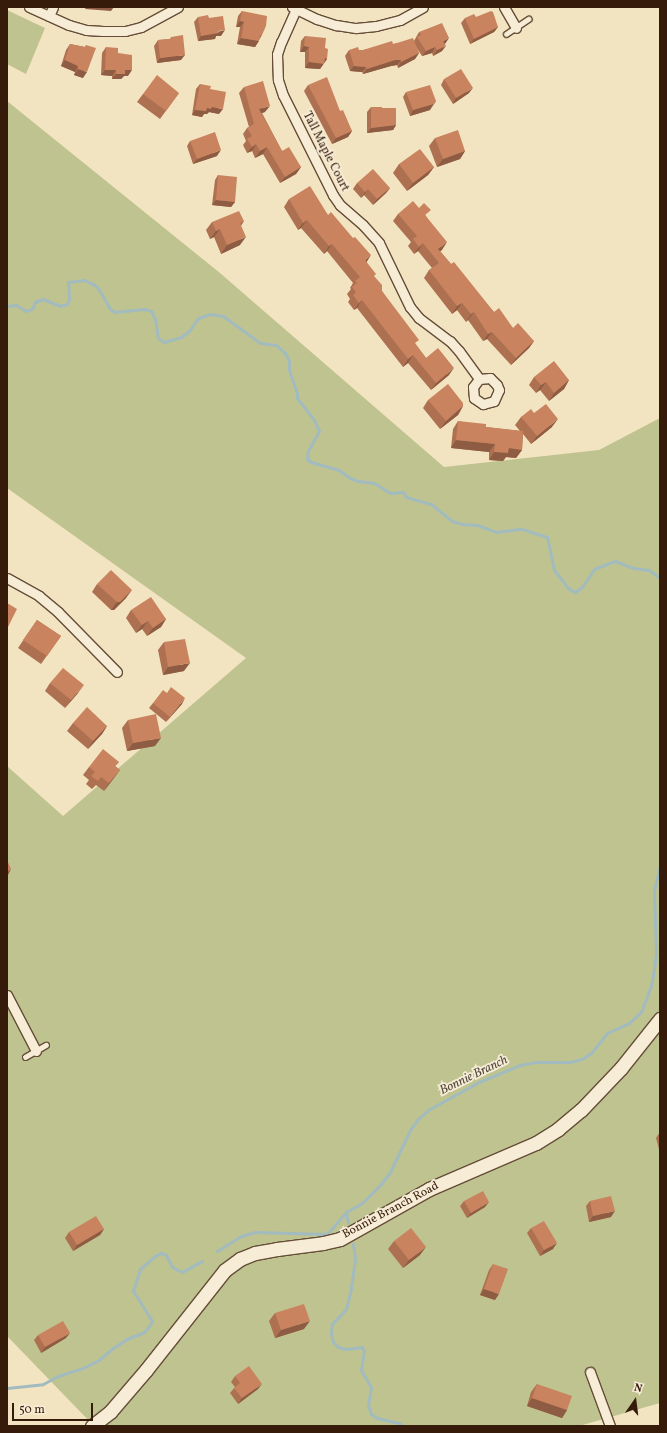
<!DOCTYPE html>
<html>
<head>
<meta charset="utf-8">
<style>
  body { margin:0 }
  #map { position:relative; width:667px; height:1433px; overflow:hidden; background:#f3e4c1; font-family:Vollkorn,serif }
  div>[style] { position:absolute }
  .green>* { inset:0; background:#bfc390 }
  .stream>* { height:3px; margin:-1.5px; padding:0 1.5px; transform-origin:1.5px; border-radius:1.5px; background:#a2bbbf }
  .roads { filter:drop-shadow(1px 0 #654d38) drop-shadow(-1px 0 #654d38) drop-shadow(0 1px #654d38) drop-shadow(0 -1px #654d38) }
  .lane>* { height:4.5px; margin:-2.25px; padding:0 2.25px; transform-origin:2.25px; border-radius:2.25px; background:#f7edd7 }
  .street>* { height:9px; margin:-4.5px; padding:0 4.5px; transform-origin:4.5px; border-radius:4.5px; background:#f7edd7 }
  .secondary>* { height:13px; margin:-6.5px; padding:0 6.5px; transform-origin:6.5px; border-radius:6.5px; background:#f7edd7 }
  .wall>* { inset:0; background:#ad7152 }
  .shaded-wall>* { inset:0; background:#8d5c42 }
  .building>* { inset:0; background:#c9835f }
  span { translate:-50% -50%; white-space:nowrap; text-align:center; line-height:1.15; -webkit-text-stroke:3.5px #f7edd7; paint-order:stroke }
  .street-label { font-size:12px; color:#361b0a }
  .water-label { font-size:13px; color:#564b40; font-style:italic }
  .frame { position:absolute; inset:0; border:8px solid #361b0a; pointer-events:none }
  .north { position:absolute; left:615px; top:1381px; width:40px; height:40px; -webkit-text-stroke:3px #f7edd7; paint-order:stroke; rotate:14deg; font-size:11px; font-weight:700; line-height:16px; text-align:center; color:#361b0a }
  .north::after { content:''; display:block; margin:auto; width:14px; height:18px; background:#361b0a; clip-path:polygon(50% 0,100% 100%,50% 72%,0 100%) }
  .scale { position:absolute; left:12px; top:1403px; width:81px; height:18px; box-sizing:border-box; border:2px solid #361b0a; border-top:0; padding-left:5px; font-size:12px; line-height:14px; white-space:nowrap; color:#361b0a; -webkit-text-stroke:3px #f7edd7; paint-order:stroke }
</style>
</head>
<body>
<div id="map">
  <div class="green">
    <i style="clip-path:polygon(7px 10px,45px 28px,26px 74px,7px 64px)"></i>
    <i style="clip-path:polygon(7px 101px,220px 273px,444px 467px,599px 450px,660px 418px,660px 1403px,579px 1426px,94px 1426px,7px 1336px,7px 766px,63px 816px,246px 658px,7px 488px)"></i>
  </div>
  <div class="stream">
    <i style="left:7px;top:306px;width:9px;rotate:-6deg"></i>
    <i style="left:16px;top:305px;width:12px;rotate:31deg"></i>
    <i style="left:26px;top:311px;width:6px;rotate:-18deg"></i>
    <i style="left:32px;top:309px;width:8px;rotate:-67deg"></i>
    <i style="left:35px;top:302px;width:9px;rotate:-21deg"></i>
    <i style="left:43px;top:299px;width:18px;rotate:22deg"></i>
    <i style="left:60px;top:306px;width:7px;rotate:-16deg"></i>
    <i style="left:67px;top:304px;width:5px;rotate:-68deg"></i>
    <i style="left:69px;top:299px;width:17px;rotate:-93deg"></i>
    <i style="left:68px;top:282px;width:16px;rotate:-7deg"></i>
    <i style="left:84px;top:280px;width:10px;rotate:24deg"></i>
    <i style="left:93px;top:284px;width:6px;rotate:39deg"></i>
    <i style="left:98px;top:288px;width:24px;rotate:60deg"></i>
    <i style="left:110px;top:309px;width:6px;rotate:31deg"></i>
    <i style="left:115px;top:312px;width:29px;rotate:-6deg"></i>
    <i style="left:144px;top:309px;width:7px;rotate:16deg"></i>
    <i style="left:151px;top:311px;width:9px;rotate:63deg"></i>
    <i style="left:155px;top:319px;width:19px;rotate:81deg"></i>
    <i style="left:158px;top:338px;width:7px;rotate:34deg"></i>
    <i style="left:164px;top:342px;width:18px;rotate:-16deg"></i>
    <i style="left:181px;top:337px;width:10px;rotate:-37deg"></i>
    <i style="left:189px;top:331px;width:16px;rotate:-55deg"></i>
    <i style="left:198px;top:318px;width:13px;rotate:-18deg"></i>
    <i style="left:210px;top:314px;width:13px;rotate:9deg"></i>
    <i style="left:223px;top:316px;width:46px;rotate:36.1deg"></i>
    <i style="left:260px;top:343px;width:16px;rotate:7deg"></i>
    <i style="left:276px;top:345px;width:12px;rotate:42deg"></i>
    <i style="left:285px;top:353px;width:9px;rotate:63deg"></i>
    <i style="left:289px;top:361px;width:9px;rotate:90deg"></i>
    <i style="left:289px;top:370px;width:24px;rotate:71deg"></i>
    <i style="left:297px;top:393px;width:5px;rotate:90deg"></i>
    <i style="left:297px;top:398px;width:28px;rotate:52deg"></i>
    <i style="left:314px;top:420px;width:12px;rotate:66deg"></i>
    <i style="left:319px;top:431px;width:23px;rotate:119deg"></i>
    <i style="left:308px;top:451px;width:8px;rotate:97deg"></i>
    <i style="left:307px;top:459px;width:5px;rotate:37deg"></i>
    <i style="left:311px;top:462px;width:29px;rotate:16deg"></i>
    <i style="left:339px;top:470px;width:14px;rotate:36deg"></i>
    <i style="left:350px;top:478px;width:9px;rotate:21deg"></i>
    <i style="left:358px;top:481px;width:16px;rotate:7deg"></i>
    <i style="left:374px;top:483px;width:19px;rotate:32deg"></i>
    <i style="left:390px;top:493px;width:13px;rotate:-4deg"></i>
    <i style="left:403px;top:492px;width:6px;rotate:59deg"></i>
    <i style="left:406px;top:497px;width:26px;rotate:16deg"></i>
    <i style="left:431px;top:504px;width:27px;rotate:39deg"></i>
    <i style="left:452px;top:521px;width:10px;rotate:17deg"></i>
    <i style="left:462px;top:524px;width:15px;rotate:4deg"></i>
    <i style="left:477px;top:525px;width:20px;rotate:20deg"></i>
    <i style="left:496px;top:532px;width:26px;rotate:-7deg"></i>
    <i style="left:522px;top:529px;width:26px;rotate:18deg"></i>
    <i style="left:547px;top:537px;width:34px;rotate:78deg"></i>
    <i style="left:554px;top:570px;width:24px;rotate:52deg"></i>
    <i style="left:569px;top:589px;width:7px;rotate:27deg"></i>
    <i style="left:575px;top:592px;width:9px;rotate:-36deg"></i>
    <i style="left:582px;top:587px;width:22px;rotate:-56deg"></i>
    <i style="left:594px;top:569px;width:22px;rotate:-21deg"></i>
    <i style="left:615px;top:561px;width:19px;rotate:21deg"></i>
    <i style="left:633px;top:568px;width:16px;rotate:7deg"></i>
    <i style="left:649px;top:570px;width:14px;rotate:36deg"></i>
    <i style="left:346px;top:1213px;width:10px;rotate:79deg"></i>
    <i style="left:353px;top:1244px;width:15px;rotate:82deg"></i>
    <i style="left:355px;top:1259px;width:30px;rotate:98deg"></i>
    <i style="left:351px;top:1289px;width:21px;rotate:104deg"></i>
    <i style="left:346px;top:1309px;width:21px;rotate:133deg"></i>
    <i style="left:332px;top:1324px;width:10px;rotate:96deg"></i>
    <i style="left:331px;top:1334px;width:8px;rotate:76deg"></i>
    <i style="left:333px;top:1342px;width:7px;rotate:45deg"></i>
    <i style="left:338px;top:1347px;width:8px;rotate:14deg"></i>
    <i style="left:346px;top:1349px;width:16px;rotate:-7deg"></i>
    <i style="left:362px;top:1347px;width:4px;rotate:63deg"></i>
    <i style="left:364px;top:1351px;width:19px;rotate:99deg"></i>
    <i style="left:361px;top:1370px;width:20px;rotate:60deg"></i>
    <i style="left:371px;top:1387px;width:18px;rotate:99deg"></i>
    <i style="left:368px;top:1405px;width:9px;rotate:72deg"></i>
    <i style="left:371px;top:1414px;width:7px;rotate:34deg"></i>
    <i style="left:377px;top:1418px;width:23px;rotate:13deg"></i>
    <i style="left:399px;top:1423px;width:5px;rotate:37deg"></i>
    <i style="left:217px;top:1251px;width:28px;rotate:-32deg"></i>
    <i style="left:241px;top:1236px;width:15px;rotate:-16deg"></i>
    <i style="left:255px;top:1232px;width:72px;rotate:1.6deg"></i>
    <i style="left:327px;top:1234px;width:29px;rotate:-49deg"></i>
    <i style="left:346px;top:1212px;width:18px;rotate:-29deg"></i>
    <i style="left:362px;top:1203px;width:27px;rotate:-45deg"></i>
    <i style="left:381px;top:1184px;width:15px;rotate:-53deg"></i>
    <i style="left:390px;top:1172px;width:47px;rotate:-64.5deg"></i>
    <i style="left:410px;top:1130px;width:14px;rotate:-54deg"></i>
    <i style="left:418px;top:1119px;width:13px;rotate:-42deg"></i>
    <i style="left:428px;top:1110px;width:58px;rotate:-28.8deg"></i>
    <i style="left:479px;top:1082px;width:44px;rotate:-22.5deg"></i>
    <i style="left:520px;top:1065px;width:15px;rotate:-11deg"></i>
    <i style="left:535px;top:1062px;width:35px"></i>
    <i style="left:570px;top:1062px;width:12px;rotate:-14deg"></i>
    <i style="left:582px;top:1059px;width:11px;rotate:-34deg"></i>
    <i style="left:591px;top:1053px;width:26px;rotate:-51deg"></i>
    <i style="left:607px;top:1033px;width:24px;rotate:-24deg"></i>
    <i style="left:629px;top:1023px;width:16px;rotate:-43deg"></i>
    <i style="left:641px;top:1012px;width:28px;rotate:-69deg"></i>
    <i style="left:651px;top:986px;width:17px;rotate:-80deg"></i>
    <i style="left:654px;top:969px;width:16px;rotate:-83deg"></i>
    <i style="left:656px;top:953px;width:62px;rotate:-91.8deg"></i>
    <i style="left:654px;top:891px;width:26px;rotate:-77deg"></i>
    <i style="left:7px;top:1388px;width:36px;rotate:-6deg"></i>
    <i style="left:43px;top:1384px;width:17px;rotate:-28deg"></i>
    <i style="left:58px;top:1376px;width:28px;rotate:-18deg"></i>
    <i style="left:85px;top:1367px;width:16px;rotate:-27deg"></i>
    <i style="left:99px;top:1360px;width:18px;rotate:-41deg"></i>
    <i style="left:113px;top:1348px;width:17px;rotate:-33deg"></i>
    <i style="left:127px;top:1339px;width:18px;rotate:-22deg"></i>
    <i style="left:144px;top:1332px;width:9px;rotate:-49deg"></i>
    <i style="left:150px;top:1325px;width:4px;rotate:-63deg"></i>
    <i style="left:152px;top:1321px;width:36px;rotate:-122deg"></i>
    <i style="left:133px;top:1291px;width:23px;rotate:-72deg"></i>
    <i style="left:140px;top:1269px;width:20px;rotate:-41deg"></i>
    <i style="left:155px;top:1256px;width:7px;rotate:-27deg"></i>
    <i style="left:161px;top:1253px;width:5px;rotate:22deg"></i>
    <i style="left:166px;top:1255px;width:13px;rotate:63deg"></i>
    <i style="left:172px;top:1267px;width:11px;rotate:27deg"></i>
    <i style="left:182px;top:1272px;width:23px;rotate:-29deg"></i>
  </div>
  <div class="roads">
    <div class="lane">
      <i style="left:506px;top:34px;width:27px;rotate:-34deg"></i>
      <i style="left:25px;top:1057px;width:24px;rotate:-30deg"></i>
    </div>
    <div class="street">
      <i style="left:29px;top:7px;width:44px;rotate:24.2deg"></i>
      <i style="left:69px;top:25px;width:18px;rotate:16deg"></i>
      <i style="left:86px;top:30px;width:17px;rotate:3deg"></i>
      <i style="left:103px;top:31px;width:22px"></i>
      <i style="left:125px;top:31px;width:16px;rotate:-14deg"></i>
      <i style="left:141px;top:27px;width:42px;rotate:-28.4deg"></i>
      <i style="left:292px;top:7px;width:28px;rotate:26deg"></i>
      <i style="left:317px;top:19px;width:20px;rotate:18deg"></i>
      <i style="left:336px;top:25px;width:20px;rotate:9deg"></i>
      <i style="left:356px;top:28px;width:20px;rotate:-6deg"></i>
      <i style="left:376px;top:26px;width:25px;rotate:-14deg"></i>
      <i style="left:400px;top:20px;width:26px;rotate:-29deg"></i>
      <i style="left:504px;top:7px;width:24px;rotate:60deg"></i>
      <i style="left:296px;top:9px;width:36px;rotate:114deg"></i>
      <i style="left:281px;top:42px;width:13px;rotate:108deg"></i>
      <i style="left:277px;top:54px;width:26px;rotate:88deg"></i>
      <i style="left:278px;top:80px;width:16px;rotate:72deg"></i>
      <i style="left:283px;top:95px;width:112px;rotate:63.4deg"></i>
      <i style="left:333px;top:195px;width:12px;rotate:55deg"></i>
      <i style="left:340px;top:205px;width:30px;rotate:41deg"></i>
      <i style="left:363px;top:225px;width:24px;rotate:48deg"></i>
      <i style="left:379px;top:243px;width:71px;rotate:64.2deg"></i>
      <i style="left:410px;top:307px;width:14px;rotate:51deg"></i>
      <i style="left:419px;top:318px;width:39px;rotate:37deg"></i>
      <i style="left:450px;top:341px;width:13px;rotate:48deg"></i>
      <i style="left:459px;top:351px;width:34px;rotate:54deg"></i>
      <i style="left:479px;top:379px;width:10px;rotate:127deg"></i>
      <i style="left:473px;top:387px;width:11px;rotate:85deg"></i>
      <i style="left:474px;top:398px;width:11px;rotate:34deg"></i>
      <i style="left:483px;top:404px;width:11px;rotate:-15deg"></i>
      <i style="left:494px;top:401px;width:12px;rotate:-66deg"></i>
      <i style="left:499px;top:390px;width:5px;rotate:-112deg"></i>
      <i style="left:497px;top:385px;width:10px;rotate:-135deg"></i>
      <i style="left:490px;top:378px;width:11px;rotate:175deg"></i>
      <i style="left:49px;top:16px;width:10px;rotate:-66deg"></i>
      <i style="left:7px;top:578px;width:37px;rotate:29deg"></i>
      <i style="left:39px;top:596px;width:25px;rotate:40deg"></i>
      <i style="left:58px;top:612px;width:84px;rotate:45.5deg"></i>
      <i style="left:7px;top:995px;width:63px;rotate:62.6deg"></i>
      <i style="left:590px;top:1372px;width:58px;rotate:69.7deg"></i>
    </div>
    <div class="secondary">
      <i style="left:92px;top:1426px;width:23px;rotate:-38deg"></i>
      <i style="left:110px;top:1412px;width:55px;rotate:-49.4deg"></i>
      <i style="left:146px;top:1370px;width:127px;rotate:-51.7deg"></i>
      <i style="left:225px;top:1270px;width:19px;rotate:-36deg"></i>
      <i style="left:240px;top:1259px;width:16px;rotate:-22deg"></i>
      <i style="left:255px;top:1253px;width:22px;rotate:-10deg"></i>
      <i style="left:277px;top:1249px;width:46px;rotate:-7.4deg"></i>
      <i style="left:323px;top:1243px;width:17px;rotate:-13deg"></i>
      <i style="left:340px;top:1239px;width:102px;rotate:-29.3deg"></i>
      <i style="left:429px;top:1189px;width:116px;rotate:-23.3deg"></i>
      <i style="left:536px;top:1143px;width:26px;rotate:-32deg"></i>
      <i style="left:558px;top:1129px;width:30px;rotate:-40deg"></i>
      <i style="left:581px;top:1110px;width:58px;rotate:-46.4deg"></i>
      <i style="left:621px;top:1068px;width:63px;rotate:-51.5deg"></i>
    </div>
  </div>
  <div class="wall">
    <i style="clip-path:polygon(242px 11px,262px 35px,255px 47px,237px 44px,240px 27px,236px 27px,238px 16px)"></i>
    <i style="clip-path:polygon(198px 17px,209px 18px,221px 36px,216px 36px,215px 39px,198px 41px,194px 22px)"></i>
    <i style="clip-path:polygon(476px 17px,498px 27px,494px 32px,470px 44px,461px 23px,465px 18px)"></i>
    <i style="clip-path:polygon(419px 32px,445px 44px,442px 51px,433px 56px,432px 53px,422px 56px,416px 47px,419px 53px,415px 59px,398px 68px,397px 65px,391px 66px,363px 74px,362px 72px,350px 71px,345px 56px,349px 50px,363px 50px,393px 44px,414px 41px)"></i>
    <i style="clip-path:polygon(305px 36px,325px 48px,327px 59px,320px 69px,305px 68px,305px 52px,300px 52px,301px 41px)"></i>
    <i style="clip-path:polygon(171px 37px,181px 60px,157px 63px,154px 46px,158px 40px,170px 39px)"></i>
    <i style="clip-path:polygon(70px 44px,85px 47px,86px 45px,83px 78px,74px 75px,75px 72px,61px 66px,66px 50px)"></i>
    <i style="clip-path:polygon(106px 47px,118px 53px,128px 76px,124px 76px,121px 79px,112px 79px,112px 76px,101px 75px,102px 53px)"></i>
    <i style="clip-path:polygon(444px 79px,469px 93px,453px 104px,441px 85px)"></i>
    <i style="clip-path:polygon(200px 84px,210px 89px,219px 114px,209px 112px,207px 114px,204px 114px,202px 117px,192px 115px,196px 89px)"></i>
    <i style="clip-path:polygon(308px 85px,340px 111px,352px 131px,348px 137px,332px 144px,304px 91px)"></i>
    <i style="clip-path:polygon(244px 87px,265px 112px,262px 113px,282px 151px,301px 167px,296px 174px,280px 183px,263px 154px,255px 158px,252px 151px,247px 153px,243px 145px,246px 141px,243px 134px,247px 128px,249px 127px,239px 93px)"></i>
    <i style="clip-path:polygon(406px 92px,430px 110px,410px 116px,403px 97px)"></i>
    <i style="clip-path:polygon(179px 93px,160px 119px,137px 102px,143px 94px)"></i>
    <i style="clip-path:polygon(371px 107px,382px 108px,396px 125px,393px 130px,367px 133px,367px 112px)"></i>
    <i style="clip-path:polygon(435px 138px,465px 151px,460px 159px,437px 167px,429px 146px)"></i>
    <i style="clip-path:polygon(190px 141px,217px 156px,193px 164px,187px 146px)"></i>
    <i style="clip-path:polygon(399px 164px,434px 167px,428px 175px,407px 191px,393px 173px)"></i>
    <i style="clip-path:polygon(218px 175px,235px 202px,231px 207px,212px 205px,215px 180px)"></i>
    <i style="clip-path:polygon(357px 183px,390px 188px,386px 193px,373px 205px,364px 195px,361px 198px,353px 189px)"></i>
    <i style="clip-path:polygon(289px 199px,328px 215px,366px 262px,382px 291px,416px 345px,426px 358px,449px 375px,431px 390px,408px 363px,403px 367px,357px 308px,354px 310px,348px 302px,350px 299px,347px 294px,351px 289px,350px 288px,353px 283px,327px 251px,324px 254px,301px 228px,298px 230px,284px 207px)"></i>
    <i style="clip-path:polygon(419px 208px,426px 216px,442px 250px,440px 251px,451px 264px,494px 312px,513px 328px,534px 341px,529px 348px,511px 365px,487px 339px,483px 341px,468px 320px,466px 322px,457px 310px,452px 314px,424px 278px,429px 270px,432px 268px,418px 251px,414px 254px,408px 246px,411px 242px,393px 221px,398px 214px)"></i>
    <i style="clip-path:polygon(244px 221px,241px 226px,240px 245px,221px 254px,214px 237px,210px 239px,206px 230px,212px 222px)"></i>
    <i style="clip-path:polygon(534px 377px,569px 380px,564px 389px,549px 401px,540px 390px,536px 393px,529px 385px)"></i>
    <i style="clip-path:polygon(428px 400px,463px 406px,458px 415px,440px 429px,423px 408px)"></i>
    <i style="clip-path:polygon(534px 413px,552px 427px,531px 444px,523px 434px,522px 450px,516px 458px,506px 457px,503px 461px,489px 460px,489px 452px,451px 448px,453px 429px,458px 421px,486px 427px,520px 431px,515px 425px,521px 417px)"></i>
    <i style="clip-path:polygon(97px 584px,126px 598px,114px 610px,111px 610px,92px 592px)"></i>
    <i style="clip-path:polygon(131px 610px,166px 619px,161px 627px,147px 636px,142px 629px,136px 633px,126px 618px)"></i>
    <i style="clip-path:polygon(37px 620px,61px 636px,41px 664px,18px 648px)"></i>
    <i style="clip-path:polygon(164px 642px,184px 671px,163px 675px,158px 650px)"></i>
    <i style="clip-path:polygon(50px 683px,78px 693px,65px 708px,45px 691px)"></i>
    <i style="clip-path:polygon(153px 703px,182px 704px,166px 722px,149px 708px)"></i>
    <i style="clip-path:polygon(128px 720px,155px 746px,127px 751px,122px 728px)"></i>
    <i style="clip-path:polygon(73px 723px,107px 726px,102px 734px,88px 749px,67px 731px)"></i>
    <i style="clip-path:polygon(119px 762px,115px 766px,120px 770px,104px 791px,96px 785px,92px 789px,86px 784px,89px 780px,83px 775px,89px 767px)"></i>
    <i style="clip-path:polygon(660px 1132px,660px 1153px,656px 1138px)"></i>
    <i style="clip-path:polygon(464px 1201px,485px 1207px,467px 1218px,460px 1206px)"></i>
    <i style="clip-path:polygon(590px 1201px,611px 1217px,589px 1222px,586px 1206px)"></i>
    <i style="clip-path:polygon(531px 1228px,553px 1249px,540px 1256px,527px 1233px)"></i>
    <i style="clip-path:polygon(104px 1229px,100px 1235px,73px 1251px,65px 1238px,69px 1232px)"></i>
    <i style="clip-path:polygon(394px 1241px,420px 1255px,403px 1268px,388px 1249px)"></i>
    <i style="clip-path:polygon(493px 1264px,495px 1300px,480px 1295px,489px 1270px)"></i>
    <i style="clip-path:polygon(275px 1313px,304px 1329px,275px 1338px,269px 1321px)"></i>
    <i style="clip-path:polygon(38px 1335px,66px 1338px,41px 1353px,34px 1340px)"></i>
    <i style="clip-path:polygon(235px 1376px,258px 1389px,238px 1404px,230px 1393px,235px 1387px,231px 1382px)"></i>
    <i style="clip-path:polygon(537px 1384px,567px 1410px,562px 1418px,527px 1406px,531px 1392px)"></i>
  </div>
  <div class="shaded-wall">
    <i style="clip-path:polygon(86px 7px,114px 7px,111px 11px,85px 9px)"></i>
    <i style="clip-path:polygon(240px 21px,244px 22px,240px 27px,236px 27px)"></i>
    <i style="clip-path:polygon(498px 27px,494px 32px,470px 44px,474px 39px)"></i>
    <i style="clip-path:polygon(225px 30px,221px 36px,216px 36px,215px 39px,198px 41px,201px 36px)"></i>
    <i style="clip-path:polygon(241px 38px,259px 41px,255px 47px,237px 44px)"></i>
    <i style="clip-path:polygon(449px 38px,445px 44px,440px 46px,443px 41px)"></i>
    <i style="clip-path:polygon(304px 46px,309px 47px,305px 52px,300px 52px)"></i>
    <i style="clip-path:polygon(446px 46px,442px 51px,433px 56px,437px 50px)"></i>
    <i style="clip-path:polygon(435px 47px,432px 53px,422px 56px,426px 51px)"></i>
    <i style="clip-path:polygon(419px 53px,415px 59px,398px 68px,401px 62px)"></i>
    <i style="clip-path:polygon(185px 55px,181px 60px,157px 63px,160px 58px)"></i>
    <i style="clip-path:polygon(325px 58px,327px 59px,320px 69px,305px 68px,309px 62px)"></i>
    <i style="clip-path:polygon(65px 60px,78px 66px,75px 72px,61px 66px)"></i>
    <i style="clip-path:polygon(395px 60px,401px 60px,397px 65px,391px 66px,363px 74px,367px 69px)"></i>
    <i style="clip-path:polygon(354px 66px,366px 67px,362px 72px,350px 71px)"></i>
    <i style="clip-path:polygon(78px 69px,87px 72px,83px 78px,74px 75px)"></i>
    <i style="clip-path:polygon(105px 70px,116px 70px,112px 76px,101px 75px)"></i>
    <i style="clip-path:polygon(125px 70px,132px 70px,128px 76px,124px 76px,121px 79px,112px 79px,116px 74px)"></i>
    <i style="clip-path:polygon(473px 88px,469px 93px,453px 104px,456px 98px)"></i>
    <i style="clip-path:polygon(436px 101px,430px 110px,410px 116px,413px 110px)"></i>
    <i style="clip-path:polygon(270px 106px,265px 112px,255px 115px,259px 109px)"></i>
    <i style="clip-path:polygon(212px 107px,223px 109px,219px 114px,209px 112px,207px 114px,204px 114px,202px 117px,192px 115px,195px 110px,207px 108px)"></i>
    <i style="clip-path:polygon(396px 125px,393px 130px,367px 133px,371px 128px)"></i>
    <i style="clip-path:polygon(352px 131px,348px 137px,332px 144px,336px 138px)"></i>
    <i style="clip-path:polygon(256px 144px,252px 151px,247px 153px,252px 147px)"></i>
    <i style="clip-path:polygon(267px 147px,263px 154px,255px 158px,260px 151px)"></i>
    <i style="clip-path:polygon(221px 150px,217px 156px,193px 164px,197px 159px)"></i>
    <i style="clip-path:polygon(465px 151px,460px 159px,437px 167px,443px 159px)"></i>
    <i style="clip-path:polygon(301px 167px,296px 174px,280px 183px,285px 177px)"></i>
    <i style="clip-path:polygon(434px 167px,428px 175px,407px 191px,413px 183px)"></i>
    <i style="clip-path:polygon(390px 188px,386px 193px,373px 205px,377px 199px)"></i>
    <i style="clip-path:polygon(368px 189px,364px 195px,361px 198px,365px 192px)"></i>
    <i style="clip-path:polygon(216px 200px,235px 202px,231px 207px,212px 205px)"></i>
    <i style="clip-path:polygon(307px 220px,301px 228px,298px 230px,303px 223px)"></i>
    <i style="clip-path:polygon(220px 229px,214px 237px,210px 239px,216px 231px)"></i>
    <i style="clip-path:polygon(246px 237px,240px 245px,221px 254px,227px 245px)"></i>
    <i style="clip-path:polygon(447px 242px,442px 250px,433px 256px,438px 249px)"></i>
    <i style="clip-path:polygon(423px 243px,418px 251px,414px 254px,419px 247px)"></i>
    <i style="clip-path:polygon(332px 244px,327px 251px,324px 254px,329px 246px)"></i>
    <i style="clip-path:polygon(371px 255px,366px 263px,365px 260px)"></i>
    <i style="clip-path:polygon(362px 300px,357px 308px,354px 310px,359px 303px)"></i>
    <i style="clip-path:polygon(462px 303px,457px 310px,452px 314px,457px 306px)"></i>
    <i style="clip-path:polygon(474px 312px,468px 320px,466px 322px,471px 314px)"></i>
    <i style="clip-path:polygon(492px 332px,487px 339px,483px 341px,488px 334px)"></i>
    <i style="clip-path:polygon(534px 341px,529px 348px,511px 365px,516px 358px)"></i>
    <i style="clip-path:polygon(413px 355px,408px 363px,403px 367px,408px 359px)"></i>
    <i style="clip-path:polygon(454px 368px,449px 375px,431px 390px,436px 383px)"></i>
    <i style="clip-path:polygon(569px 380px,564px 389px,549px 401px,554px 393px)"></i>
    <i style="clip-path:polygon(546px 382px,540px 390px,536px 393px,541px 385px)"></i>
    <i style="clip-path:polygon(463px 406px,458px 415px,440px 429px,446px 421px)"></i>
    <i style="clip-path:polygon(558px 419px,552px 427px,531px 444px,537px 436px)"></i>
    <i style="clip-path:polygon(456px 440px,495px 444px,489px 452px,451px 448px)"></i>
    <i style="clip-path:polygon(509px 448px,522px 450px,516px 458px,506px 457px,503px 461px,489px 460px,494px 452px)"></i>
    <i style="clip-path:polygon(132px 590px,126px 598px,114px 610px,111px 610px,117px 602px)"></i>
    <i style="clip-path:polygon(166px 619px,161px 627px,147px 636px,153px 628px)"></i>
    <i style="clip-path:polygon(148px 621px,142px 629px,136px 633px,142px 625px)"></i>
    <i style="clip-path:polygon(190px 663px,184px 671px,163px 675px,168px 667px)"></i>
    <i style="clip-path:polygon(84px 685px,78px 693px,65px 708px,71px 700px)"></i>
    <i style="clip-path:polygon(185px 698px,182px 704px,166px 722px,170px 717px)"></i>
    <i style="clip-path:polygon(107px 726px,102px 734px,88px 749px,93px 741px)"></i>
    <i style="clip-path:polygon(161px 738px,155px 746px,127px 751px,133px 743px)"></i>
    <i style="clip-path:polygon(120px 770px,114px 778px,104px 791px,109px 783px)"></i>
    <i style="clip-path:polygon(11px 869px,8px 875px,7px 875px,7px 872px)"></i>
    <i style="clip-path:polygon(489px 1202px,485px 1207px,467px 1218px,471px 1213px)"></i>
    <i style="clip-path:polygon(615px 1211px,611px 1217px,589px 1222px,593px 1216px)"></i>
    <i style="clip-path:polygon(104px 1229px,100px 1235px,73px 1251px,77px 1245px)"></i>
    <i style="clip-path:polygon(557px 1243px,553px 1249px,540px 1256px,544px 1250px)"></i>
    <i style="clip-path:polygon(426px 1247px,420px 1255px,403px 1268px,409px 1260px)"></i>
    <i style="clip-path:polygon(484px 1289px,499px 1294px,495px 1300px,480px 1295px)"></i>
    <i style="clip-path:polygon(310px 1321px,304px 1329px,275px 1338px,281px 1330px)"></i>
    <i style="clip-path:polygon(70px 1333px,66px 1338px,41px 1353px,45px 1347px)"></i>
    <i style="clip-path:polygon(262px 1384px,258px 1389px,238px 1404px,242px 1398px)"></i>
    <i style="clip-path:polygon(532px 1398px,567px 1410px,562px 1418px,527px 1406px)"></i>
  </div>
  <div class="building">
    <i style="clip-path:polygon(242px 11px,267px 16px,266px 26px,262px 35px,260px 35px,259px 41px,241px 38px,244px 22px,240px 21px)"></i>
    <i style="clip-path:polygon(491px 11px,493px 12px,498px 27px,474px 39px,465px 18px,474px 14px,476px 17px)"></i>
    <i style="clip-path:polygon(208px 15px,209px 18px,223px 16px,225px 30px,218px 31px,219px 33px,201px 36px,198px 17px)"></i>
    <i style="clip-path:polygon(442px 23px,449px 38px,443px 41px,446px 46px,437px 50px,435px 47px,426px 51px,417px 37px,421px 35px,419px 32px)"></i>
    <i style="clip-path:polygon(183px 35px,185px 55px,160px 58px,158px 40px,171px 39px,171px 37px)"></i>
    <i style="clip-path:polygon(305px 36px,326px 38px,325px 48px,328px 49px,327px 59px,325px 58px,324px 64px,309px 62px,309px 47px,304px 46px)"></i>
    <i style="clip-path:polygon(413px 38px,419px 53px,401px 62px,401px 60px,395px 60px,367px 69px,366px 67px,354px 66px,349px 50px,358px 47px,359px 50px,363px 50px,392px 41px,393px 44px,397px 43px)"></i>
    <i style="clip-path:polygon(70px 44px,85px 47px,86px 45px,96px 48px,87px 72px,78px 69px,78px 66px,65px 60px)"></i>
    <i style="clip-path:polygon(106px 47px,118px 48px,118px 53px,132px 55px,132px 70px,125px 70px,125px 74px,116px 74px,116px 70px,105px 70px)"></i>
    <i style="clip-path:polygon(461px 69px,473px 88px,456px 98px,444px 79px)"></i>
    <i style="clip-path:polygon(157px 75px,179px 93px,166px 111px,143px 94px)"></i>
    <i style="clip-path:polygon(327px 77px,340px 111px,343px 110px,352px 131px,336px 138px,308px 85px)"></i>
    <i style="clip-path:polygon(263px 81px,270px 106px,259px 109px,282px 151px,289px 147px,301px 167px,285px 177px,267px 147px,260px 151px,256px 144px,252px 147px,247px 139px,252px 136px,247px 128px,254px 124px,244px 87px)"></i>
    <i style="clip-path:polygon(200px 84px,211px 86px,210px 89px,226px 92px,223px 109px,212px 107px,211px 109px,207px 108px,206px 111px,195px 110px)"></i>
    <i style="clip-path:polygon(430px 85px,436px 101px,434px 104px,413px 110px,406px 92px)"></i>
    <i style="clip-path:polygon(371px 107px,382px 107px,382px 108px,396px 108px,396px 125px,371px 128px)"></i>
    <i style="clip-path:polygon(458px 130px,465px 151px,443px 159px,435px 138px)"></i>
    <i style="clip-path:polygon(215px 132px,221px 150px,197px 159px,190px 141px)"></i>
    <i style="clip-path:polygon(420px 149px,434px 167px,413px 183px,399px 164px)"></i>
    <i style="clip-path:polygon(373px 169px,390px 188px,377px 199px,368px 189px,365px 192px,357px 183px)"></i>
    <i style="clip-path:polygon(218px 175px,237px 177px,235px 202px,216px 200px)"></i>
    <i style="clip-path:polygon(310px 186px,328px 215px,331px 212px,353px 238px,355px 237px,371px 255px,365px 260px,376px 274px,374px 276px,382px 285px,382px 291px,419px 340px,415px 343px,426px 358px,438px 348px,454px 368px,436px 383px,413px 355px,408px 359px,362px 300px,359px 303px,353px 295px,356px 292px,352px 287px,357px 283px,355px 281px,360px 277px,332px 244px,329px 246px,307px 220px,303px 223px,289px 199px)"></i>
    <i style="clip-path:polygon(413px 201px,419px 208px,424px 203px,431px 210px,425px 215px,447px 242px,438px 249px,451px 264px,454px 262px,494px 312px,499px 308px,513px 328px,518px 323px,534px 341px,516px 358px,492px 332px,488px 334px,474px 312px,471px 314px,462px 303px,457px 306px,429px 270px,439px 263px,423px 243px,419px 247px,413px 239px,417px 236px,398px 214px)"></i>
    <i style="clip-path:polygon(239px 211px,244px 221px,240px 223px,246px 237px,227px 245px,220px 229px,216px 231px,212px 222px)"></i>
    <i style="clip-path:polygon(554px 361px,569px 380px,554px 393px,546px 382px,541px 385px,534px 377px)"></i>
    <i style="clip-path:polygon(448px 384px,463px 403px,463px 406px,446px 421px,428px 400px)"></i>
    <i style="clip-path:polygon(546px 404px,558px 419px,537px 436px,521px 417px,531px 409px,534px 413px)"></i>
    <i style="clip-path:polygon(458px 421px,486px 424px,486px 427px,523px 431px,522px 450px,509px 448px,508px 453px,494px 452px,495px 444px,456px 440px)"></i>
    <i style="clip-path:polygon(111px 570px,132px 590px,120px 602px,117px 602px,97px 584px)"></i>
    <i style="clip-path:polygon(151px 597px,166px 619px,153px 628px,148px 621px,142px 625px,131px 610px)"></i>
    <i style="clip-path:polygon(7px 603px,17px 609px,7px 629px)"></i>
    <i style="clip-path:polygon(37px 620px,61px 636px,47px 656px,23px 640px)"></i>
    <i style="clip-path:polygon(185px 639px,190px 663px,168px 667px,164px 642px)"></i>
    <i style="clip-path:polygon(63px 668px,84px 685px,71px 700px,50px 683px)"></i>
    <i style="clip-path:polygon(171px 687px,185px 698px,170px 717px,153px 703px,163px 690px,167px 693px)"></i>
    <i style="clip-path:polygon(87px 707px,107px 726px,93px 741px,73px 723px)"></i>
    <i style="clip-path:polygon(156px 714px,161px 738px,133px 743px,128px 720px)"></i>
    <i style="clip-path:polygon(103px 749px,119px 762px,115px 766px,120px 770px,109px 783px,101px 777px,98px 781px,91px 776px,95px 772px,89px 767px)"></i>
    <i style="clip-path:polygon(7px 860px,11px 869px,7px 872px)"></i>
    <i style="clip-path:polygon(483px 1191px,489px 1202px,471px 1213px,464px 1201px)"></i>
    <i style="clip-path:polygon(611px 1196px,615px 1211px,593px 1216px,590px 1201px)"></i>
    <i style="clip-path:polygon(96px 1216px,104px 1229px,77px 1245px,69px 1232px)"></i>
    <i style="clip-path:polygon(544px 1221px,557px 1243px,544px 1250px,531px 1228px)"></i>
    <i style="clip-path:polygon(411px 1228px,426px 1247px,409px 1260px,394px 1241px)"></i>
    <i style="clip-path:polygon(493px 1264px,508px 1269px,499px 1294px,484px 1289px)"></i>
    <i style="clip-path:polygon(304px 1304px,310px 1321px,281px 1330px,275px 1313px)"></i>
    <i style="clip-path:polygon(63px 1321px,70px 1333px,45px 1347px,38px 1335px)"></i>
    <i style="clip-path:polygon(249px 1366px,262px 1384px,242px 1398px,234px 1388px,240px 1383px,235px 1376px)"></i>
    <i style="clip-path:polygon(537px 1384px,572px 1396px,567px 1410px,532px 1398px)"></i>
  </div>
  <div class="street-label">
    <span style="left:325px;top:152px;rotate:63deg">Tall Maple Court</span>
    <span style="left:391px;top:1211px;rotate:-28deg">Bonnie Branch Road</span>
  </div>
  <div class="water-label">
    <span style="left:474px;top:1076px;rotate:-26deg">Bonnie Branch</span>
  </div>
  <div class="frame"></div>
  <div class="north">N</div>
  <div class="scale">50 m</div>
</div>
</body>
</html>
